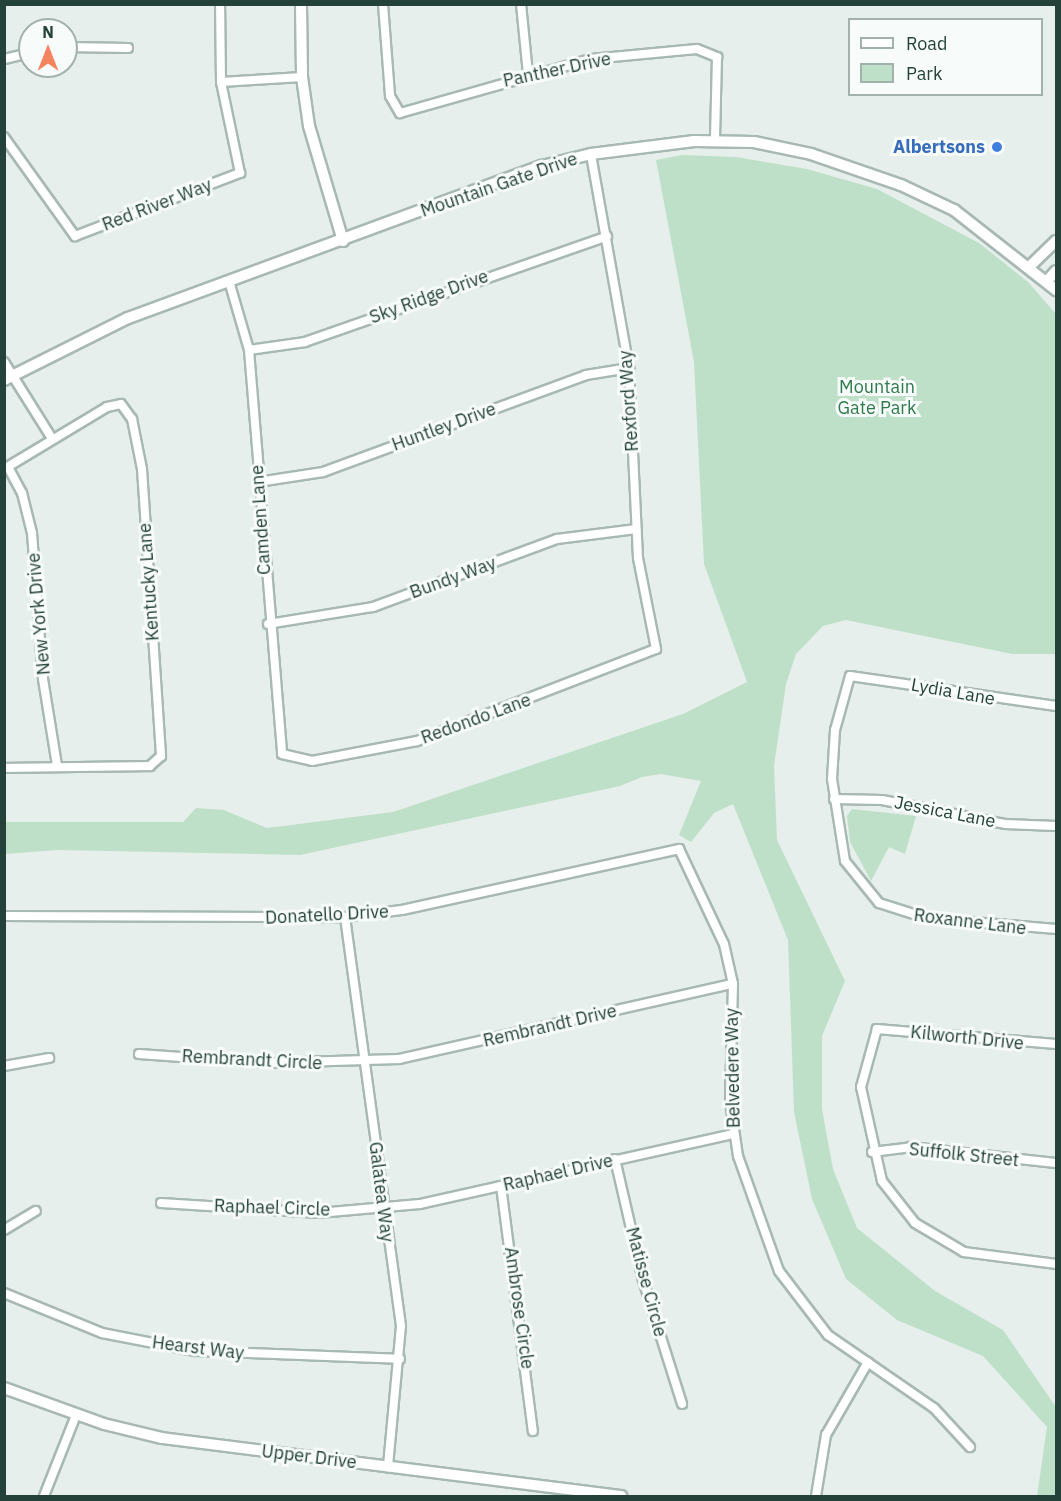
<!DOCTYPE html>
<html>
<head>
<meta charset="utf-8">
<style>
  body { margin:0 }
  #map { position:relative; width:1061px; height:1501px; overflow:hidden; background:#e6efeb; font-family:"IBM Plex Sans",sans-serif }
  div>[style] { position:absolute }
  .green>* { inset:0; background:#bfe0c8 }
  .roads { filter:drop-shadow(2px 0 #a8b8b2) drop-shadow(-2px 0 #a8b8b2) drop-shadow(0 2px #a8b8b2) drop-shadow(0 -2px #a8b8b2) }
  .minor>* { height:8px; margin:-4px; padding:0 4px; transform-origin:4px; border-radius:4px; background:#fff }
  .tertiary>* { height:10px; margin:-5px; padding:0 5px; transform-origin:5px; border-radius:5px; background:#fff }
  .secondary>* { height:10px; margin:-5px; padding:0 5px; transform-origin:5px; border-radius:5px; background:#fff }
  .dots>* { width:16px; height:16px; translate:-50% -50%; box-sizing:border-box; border:3px solid #f7fbf9; border-radius:50% }
  span { translate:-50% -50%; white-space:nowrap; text-align:center; line-height:1.15; -webkit-text-stroke:6px #f7fbf9; paint-order:stroke }
  .street-label { font-size:18px; color:#24423a }
  .shop-label { font-size:18px; color:#366cbe; font-weight:700 }
  .right { translate:-100% -50%; text-align:right }
  .park-label { font-size:18px; color:#2d7a4b }
  .frame { position:absolute; inset:0; border:6px solid #24423a; pointer-events:none }
  .legend { position:absolute; left:848px; top:18px; width:195px; height:78px; box-sizing:border-box; background:#f7fbf9; border:2px solid #a3b1ad; margin:0; padding:8px 10px; list-style:none; font-size:18px; color:#24423a }
  .legend li { display:flex; align-items:center; gap:12px; height:30px }
  .legend b { width:30px; border:2px solid #a3b1ad }
  .north { position:absolute; left:18px; top:18px; width:60px; height:60px; box-sizing:border-box; background:#f7fbf9; border:2px solid #a3b1ad; border-radius:50%; rotate:0deg; font-size:16px; font-weight:700; line-height:24px; text-align:center; color:#24423a }
  .north::after { content:''; display:block; margin:auto; width:21px; height:27px; background:#f4845f; clip-path:polygon(50% 0,100% 100%,50% 72%,0 100%) }
</style>
</head>
<body>
<div id="map">
  <div class="green">
    <i style="clip-path:polygon(682px 155px,736px 157px,807px 169px,877px 189px,979px 243px,1028px 282px,1056px 314px,1056px 654px,1012px 654px,846px 620px,823px 626px,796px 654px,786px 684px,774px 766px,777px 840px,845px 981px,822px 1036px,822px 1109px,833px 1169px,857px 1228px,935px 1291px,1003px 1330px,1056px 1407px,1056px 1496px,1037px 1496px,1047px 1427px,983px 1356px,897px 1320px,846px 1279px,812px 1199px,794px 1112px,788px 940px,733px 804px,714px 813px,691px 842px,679px 835px,701px 781px,661px 774px,642px 777px,620px 786px,300px 855px,57px 850px,5px 854px,5px 822px,183px 822px,196px 808px,224px 810px,267px 828px,393px 812px,683px 714px,747px 682px,704px 564px,694px 362px,656px 160px)"></i>
    <i style="clip-path:polygon(852px 809px,916px 816px,905px 854px,889px 847px,871px 881px,850px 842px,847px 816px)"></i>
  </div>
  <div class="roads">
    <div class="minor">
      <i style="left:383px;top:4px;width:92px;rotate:85.6deg"></i>
      <i style="left:390px;top:96px;width:20px;rotate:60deg"></i>
      <i style="left:400px;top:113px;width:198px;rotate:-15.8deg"></i>
      <i style="left:591px;top:59px;width:106px;rotate:-5.4deg"></i>
      <i style="left:697px;top:49px;width:22px;rotate:22deg"></i>
      <i style="left:717px;top:57px;width:83px;rotate:91.4deg"></i>
      <i style="left:521px;top:4px;width:70px;rotate:84.3deg"></i>
      <i style="left:66px;top:47px;width:62px;rotate:0.9deg"></i>
      <i style="left:4px;top:59px;width:27px;rotate:-13deg"></i>
      <i style="left:221px;top:82px;width:81px;rotate:-3.5deg"></i>
      <i style="left:4px;top:137px;width:122px;rotate:54.4deg"></i>
      <i style="left:75px;top:236px;width:177px;rotate:-20.9deg"></i>
      <i style="left:240px;top:173px;width:93px;rotate:-101.8deg"></i>
      <i style="left:221px;top:82px;width:78px;rotate:-90.7deg"></i>
      <i style="left:229px;top:281px;width:72px;rotate:73.8deg"></i>
      <i style="left:249px;top:350px;width:405px;rotate:85.3deg"></i>
      <i style="left:282px;top:754px;width:31px;rotate:13deg"></i>
      <i style="left:312px;top:761px;width:107px;rotate:-10.8deg"></i>
      <i style="left:417px;top:741px;width:256px;rotate:-21.1deg"></i>
      <i style="left:656px;top:649px;width:93px;rotate:-101.2deg"></i>
      <i style="left:638px;top:558px;width:190px;rotate:-92.7deg"></i>
      <i style="left:629px;top:368px;width:217px;rotate:-100.1deg"></i>
      <i style="left:249px;top:350px;width:57px;rotate:-8.1deg"></i>
      <i style="left:305px;top:342px;width:320px;rotate:-19.3deg"></i>
      <i style="left:4px;top:362px;width:89px;rotate:57.9deg"></i>
      <i style="left:8px;top:467px;width:30px;rotate:62deg"></i>
      <i style="left:22px;top:493px;width:41px;rotate:76deg"></i>
      <i style="left:32px;top:533px;width:146px;rotate:85.7deg"></i>
      <i style="left:43px;top:679px;width:87px;rotate:80.8deg"></i>
      <i style="left:4px;top:469px;width:120px;rotate:-31deg"></i>
      <i style="left:107px;top:407px;width:14px;rotate:-12deg"></i>
      <i style="left:121px;top:404px;width:19px;rotate:54deg"></i>
      <i style="left:132px;top:419px;width:51px;rotate:78.7deg"></i>
      <i style="left:142px;top:469px;width:288px;rotate:86.2deg"></i>
      <i style="left:161px;top:756px;width:15px;rotate:138deg"></i>
      <i style="left:150px;top:766px;width:146px;rotate:179.2deg"></i>
      <i style="left:258px;top:482px;width:66px;rotate:-8.7deg"></i>
      <i style="left:323px;top:472px;width:280px;rotate:-20.2deg"></i>
      <i style="left:586px;top:375px;width:44px;rotate:-9.2deg"></i>
      <i style="left:268px;top:624px;width:106px;rotate:-9.2deg"></i>
      <i style="left:373px;top:607px;width:196px;rotate:-20.3deg"></i>
      <i style="left:557px;top:539px;width:80px;rotate:-7.2deg"></i>
      <i style="left:1056px;top:706px;width:208px;rotate:-171.7deg"></i>
      <i style="left:850px;top:676px;width:56px;rotate:105.5deg"></i>
      <i style="left:835px;top:730px;width:49px;rotate:93.5deg"></i>
      <i style="left:832px;top:779px;width:83px;rotate:81deg"></i>
      <i style="left:845px;top:861px;width:54px;rotate:51deg"></i>
      <i style="left:879px;top:903px;width:49px;rotate:17.7deg"></i>
      <i style="left:926px;top:918px;width:130px;rotate:4.8deg"></i>
      <i style="left:834px;top:799px;width:48px;rotate:1.2deg"></i>
      <i style="left:882px;top:800px;width:125px;rotate:11deg"></i>
      <i style="left:1005px;top:824px;width:51px;rotate:2.2deg"></i>
      <i style="left:4px;top:916px;width:341px;rotate:0.2deg"></i>
      <i style="left:345px;top:917px;width:57px;rotate:-7deg"></i>
      <i style="left:402px;top:910px;width:284px;rotate:-12.4deg"></i>
      <i style="left:679px;top:849px;width:105px;rotate:64.7deg"></i>
      <i style="left:724px;top:944px;width:41px;rotate:77.3deg"></i>
      <i style="left:733px;top:984px;width:118px;rotate:91.5deg"></i>
      <i style="left:730px;top:1102px;width:55px;rotate:81.6deg"></i>
      <i style="left:738px;top:1156px;width:122px;rotate:70.4deg"></i>
      <i style="left:779px;top:1271px;width:81px;rotate:52.6deg"></i>
      <i style="left:828px;top:1335px;width:129px;rotate:34.6deg"></i>
      <i style="left:934px;top:1408px;width:53px;rotate:47.3deg"></i>
      <i style="left:345px;top:917px;width:413px;rotate:82.2deg"></i>
      <i style="left:401px;top:1326px;width:142px;rotate:95.3deg"></i>
      <i style="left:1056px;top:1044px;width:180px;rotate:-175.2deg"></i>
      <i style="left:877px;top:1029px;width:60px;rotate:105.4deg"></i>
      <i style="left:861px;top:1087px;width:96px;rotate:77.4deg"></i>
      <i style="left:882px;top:1181px;width:53px;rotate:51.8deg"></i>
      <i style="left:915px;top:1223px;width:57px;rotate:30.6deg"></i>
      <i style="left:964px;top:1252px;width:93px;rotate:7.4deg"></i>
      <i style="left:139px;top:1054px;width:127px;rotate:4.1deg"></i>
      <i style="left:266px;top:1063px;width:133px;rotate:-1.7deg"></i>
      <i style="left:399px;top:1059px;width:342px;rotate:-12.7deg"></i>
      <i style="left:4px;top:1066px;width:46px;rotate:-10.1deg"></i>
      <i style="left:872px;top:1152px;width:38px;rotate:-7deg"></i>
      <i style="left:910px;top:1147px;width:147px;rotate:6.3deg"></i>
      <i style="left:615px;top:1159px;width:124px;rotate:77deg"></i>
      <i style="left:643px;top:1280px;width:130px;rotate:72.5deg"></i>
      <i style="left:501px;top:1186px;width:247px;rotate:82.6deg"></i>
      <i style="left:161px;top:1203px;width:158px;rotate:3.6deg"></i>
      <i style="left:319px;top:1213px;width:101px;rotate:-5.1deg"></i>
      <i style="left:420px;top:1204px;width:322px;rotate:-12.6deg"></i>
      <i style="left:4px;top:1230px;width:37px;rotate:-31deg"></i>
      <i style="left:4px;top:1293px;width:106px;rotate:22.2deg"></i>
      <i style="left:102px;top:1333px;width:95px;rotate:11deg"></i>
      <i style="left:195px;top:1351px;width:205px;rotate:2.2deg"></i>
      <i style="left:44px;top:1496px;width:87px;rotate:-68.4deg"></i>
      <i style="left:816px;top:1496px;width:62px;rotate:-80.7deg"></i>
      <i style="left:826px;top:1435px;width:84px;rotate:-60.1deg"></i>
    </div>
    <div class="tertiary">
      <i style="left:301px;top:4px;width:73px;rotate:89.2deg"></i>
      <i style="left:302px;top:77px;width:49px;rotate:81.9deg"></i>
      <i style="left:309px;top:126px;width:120px;rotate:73.5deg"></i>
    </div>
    <div class="secondary">
      <i style="left:1030px;top:266px;width:36px;rotate:-44deg"></i>
      <i style="left:1047px;top:281px;width:13px;rotate:-48deg"></i>
      <i style="left:4px;top:380px;width:139px;rotate:-26.6deg"></i>
      <i style="left:128px;top:318px;width:441px;rotate:-20.2deg"></i>
      <i style="left:542px;top:166px;width:50px;rotate:-13.8deg"></i>
      <i style="left:591px;top:154px;width:104px;rotate:-7.2deg"></i>
      <i style="left:694px;top:141px;width:60px;rotate:1deg"></i>
      <i style="left:754px;top:142px;width:58px;rotate:11.9deg"></i>
      <i style="left:811px;top:154px;width:95px;rotate:19deg"></i>
      <i style="left:901px;top:185px;width:59px;rotate:25.3deg"></i>
      <i style="left:954px;top:210px;width:130px;rotate:38.1deg"></i>
      <i style="left:4px;top:1388px;width:106px;rotate:19.8deg"></i>
      <i style="left:104px;top:1424px;width:60px;rotate:13.6deg"></i>
      <i style="left:162px;top:1438px;width:463px;rotate:7.2deg"></i>
    </div>
  </div>
  <div class="dots">
    <i style="left:997px;top:147px;background:#3f7fe0"></i>
  </div>
  <div class="street-label">
    <span style="left:557px;top:70px;rotate:-12deg">Panther Drive</span>
    <span style="left:499px;top:185px;rotate:-19deg">Mountain Gate Drive</span>
    <span style="left:157px;top:205px;rotate:-21deg">Red River Way</span>
    <span style="left:429px;top:297px;rotate:-20deg">Sky Ridge Drive</span>
    <span style="left:629px;top:401px;rotate:-94deg">Rexford Way</span>
    <span style="left:444px;top:427px;rotate:-20deg">Huntley Drive</span>
    <span style="left:261px;top:520px;rotate:-94deg">Camden Lane</span>
    <span style="left:453px;top:578px;rotate:-20deg">Bundy Way</span>
    <span style="left:149px;top:582px;rotate:-94deg">Kentucky Lane</span>
    <span style="left:39px;top:614px;rotate:-95deg">New York Drive</span>
    <span style="left:953px;top:692px;rotate:10deg">Lydia Lane</span>
    <span style="left:476px;top:719px;rotate:-20deg">Redondo Lane</span>
    <span style="left:945px;top:812px;rotate:11deg">Jessica Lane</span>
    <span style="left:327px;top:915px;rotate:-3deg">Donatello Drive</span>
    <span style="left:970px;top:922px;rotate:7deg">Roxanne Lane</span>
    <span style="left:550px;top:1026px;rotate:-13deg">Rembrandt Drive</span>
    <span style="left:967px;top:1038px;rotate:6deg">Kilworth Drive</span>
    <span style="left:252px;top:1060px;rotate:3deg">Rembrandt Circle</span>
    <span style="left:733px;top:1068px;rotate:-91deg">Belvedere Way</span>
    <span style="left:964px;top:1155px;rotate:6deg">Suffolk Street</span>
    <span style="left:558px;top:1173px;rotate:-13deg">Raphael Drive</span>
    <span style="left:381px;top:1192px;rotate:83deg">Galatea Way</span>
    <span style="left:272px;top:1208px;rotate:2deg">Raphael Circle</span>
    <span style="left:646px;top:1282px;rotate:75deg">Matisse Circle</span>
    <span style="left:519px;top:1308px;rotate:82deg">Ambrose Circle</span>
    <span style="left:198px;top:1348px;rotate:7deg">Hearst Way</span>
    <span style="left:309px;top:1457px;rotate:7deg">Upper Drive</span>
  </div>
  <div class="shop-label">
    <span class="right" style="left:985px;top:147px">Albertsons</span>
  </div>
  <div class="park-label">
    <span style="left:877px;top:398px">Mountain<br>Gate Park</span>
  </div>
  <div class="frame"></div>
  <ul class="legend">
  <li><b style="height:8px;background:#fff"></b>Road</li>
  <li><b style="height:16px;background:#bfe0c8"></b>Park</li>
  </ul>
  <div class="north">N</div>
</div>
</body>
</html>
